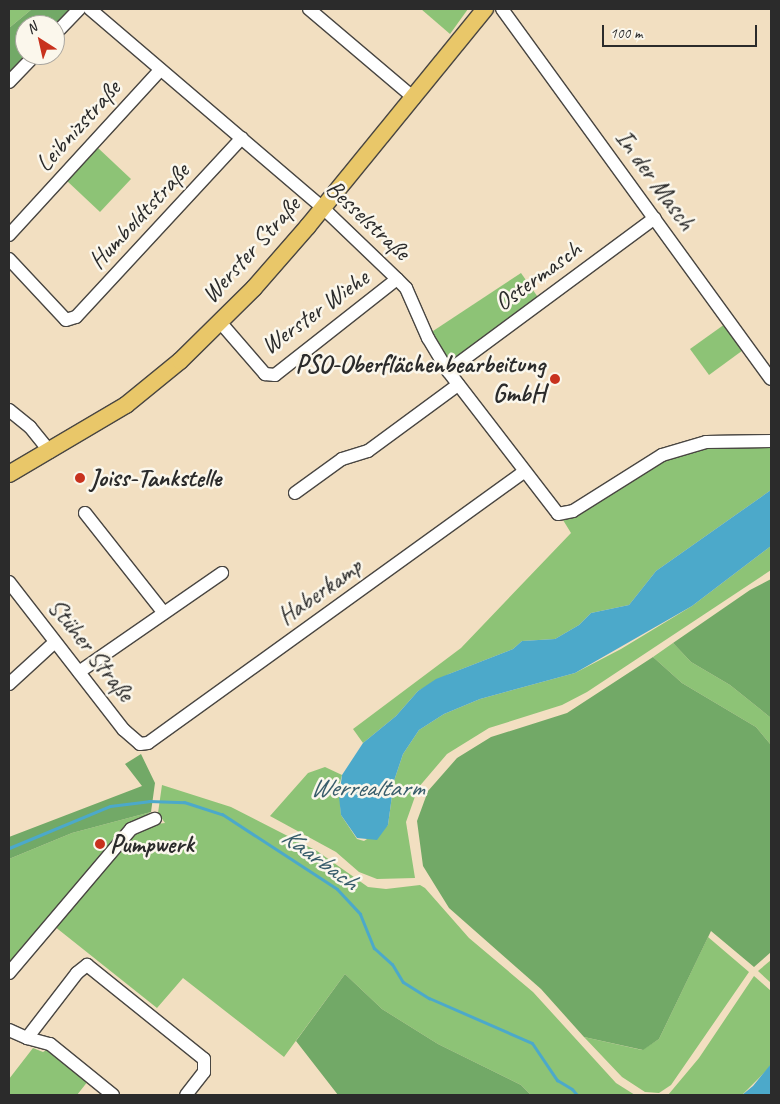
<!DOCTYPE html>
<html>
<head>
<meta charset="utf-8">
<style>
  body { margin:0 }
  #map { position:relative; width:780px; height:1104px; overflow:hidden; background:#f2dfc1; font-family:Caveat,sans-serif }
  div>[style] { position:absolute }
  .green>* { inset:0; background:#8dc376 }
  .forest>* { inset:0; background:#72a967 }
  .water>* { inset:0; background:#4ca9ca }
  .stream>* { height:3px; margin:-1.5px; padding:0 1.5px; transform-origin:1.5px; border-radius:1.5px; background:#4ca9ca }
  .roads { filter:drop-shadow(1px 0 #494642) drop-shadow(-1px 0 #494642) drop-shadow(0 1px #494642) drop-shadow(0 -1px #494642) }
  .minor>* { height:12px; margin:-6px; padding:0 6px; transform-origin:6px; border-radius:6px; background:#fff }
  .major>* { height:16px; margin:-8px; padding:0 8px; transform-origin:8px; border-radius:8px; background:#e9c769 }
  .dots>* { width:14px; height:14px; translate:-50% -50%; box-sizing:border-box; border:2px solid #fbf7ec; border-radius:50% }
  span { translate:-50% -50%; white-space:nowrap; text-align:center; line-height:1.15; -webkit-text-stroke:5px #fbf7ec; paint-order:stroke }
  .street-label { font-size:25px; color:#2b2b2b }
  .poi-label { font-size:25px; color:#2b2b2b; font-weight:700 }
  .right { translate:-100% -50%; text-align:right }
  .left { translate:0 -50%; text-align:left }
  .water-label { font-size:26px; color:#385d6b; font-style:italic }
  .frame { position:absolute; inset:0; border:10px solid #2b2b2b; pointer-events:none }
  .north { position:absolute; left:15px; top:15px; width:50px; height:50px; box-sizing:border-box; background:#fbf7ec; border:1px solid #a8a59f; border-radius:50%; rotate:325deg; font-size:14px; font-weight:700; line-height:20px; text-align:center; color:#2b2b2b }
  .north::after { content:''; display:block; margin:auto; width:18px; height:22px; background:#c8321e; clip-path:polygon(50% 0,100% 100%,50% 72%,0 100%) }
  .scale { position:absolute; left:602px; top:25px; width:155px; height:22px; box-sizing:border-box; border:2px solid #2b2b2b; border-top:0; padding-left:6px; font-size:15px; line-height:18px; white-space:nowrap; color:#2b2b2b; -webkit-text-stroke:4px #fbf7ec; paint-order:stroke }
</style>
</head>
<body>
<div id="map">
  <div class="green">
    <i style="clip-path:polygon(9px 9px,32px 9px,9px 28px)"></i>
    <i style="clip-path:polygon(421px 9px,468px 9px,450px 34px)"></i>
    <i style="clip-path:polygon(97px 147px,131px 179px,100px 212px,66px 180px)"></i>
    <i style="clip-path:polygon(521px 273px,542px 303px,453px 368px,430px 333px)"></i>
    <i style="clip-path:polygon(732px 319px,750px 345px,709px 375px,690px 349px)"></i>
    <i style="clip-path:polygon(709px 444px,771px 444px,771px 490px,656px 571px,629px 605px,591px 613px,579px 625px,555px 639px,522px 641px,513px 649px,449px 674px,418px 691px,396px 716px,363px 743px,353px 729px,461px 648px,571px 533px,563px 520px,664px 458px)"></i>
    <i style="clip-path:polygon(771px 546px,771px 570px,587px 692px,562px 705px,489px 728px,447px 754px,418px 788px,406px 822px,415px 878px,377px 879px,359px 872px,336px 852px,270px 816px,308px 773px,325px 767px,342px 775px,339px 786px,341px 815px,357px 839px,364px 841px,388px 825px,394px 781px,403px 754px,419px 730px,444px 714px,480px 699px,575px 673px,621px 649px,692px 606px)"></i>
    <i style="clip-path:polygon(673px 643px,691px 662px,730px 685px,771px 718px,771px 745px,756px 727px,682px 683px,653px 657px)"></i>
    <i style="clip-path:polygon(162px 785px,231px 807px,317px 851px,368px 887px,386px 889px,420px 885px,425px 888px,469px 938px,533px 992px,616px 1083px,635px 1095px,531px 1095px,521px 1085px,438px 1044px,382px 1009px,345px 974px,284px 1057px,183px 978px,157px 1008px,54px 926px,133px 833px,148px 825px,165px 823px,158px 813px)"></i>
    <i style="clip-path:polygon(151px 812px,128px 826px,9px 966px,9px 859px,72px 833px)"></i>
    <i style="clip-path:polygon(708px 937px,749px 972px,671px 1085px,659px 1093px,645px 1092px,622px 1077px,584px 1037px,642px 1050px,659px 1039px)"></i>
    <i style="clip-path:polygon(771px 960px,771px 983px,758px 971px)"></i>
    <i style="clip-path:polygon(754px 976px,771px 991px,771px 1064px,768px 1069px,742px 1095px,668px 1095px,699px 1058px)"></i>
    <i style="clip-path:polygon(33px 1048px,43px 1052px,48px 1049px,92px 1076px,77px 1095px,9px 1095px,9px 1079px)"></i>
  </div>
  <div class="forest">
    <i style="clip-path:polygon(32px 9px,74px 9px,55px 25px,25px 25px,25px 55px,30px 55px,9px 77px,9px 28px)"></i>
    <i style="clip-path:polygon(771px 579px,771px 718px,730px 685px,691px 662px,673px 643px,750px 590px)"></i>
    <i style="clip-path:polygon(653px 657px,682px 683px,756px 727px,771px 745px,771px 952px,754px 967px,711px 931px,659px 1039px,643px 1050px,584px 1037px,541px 989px,449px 908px,423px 866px,417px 821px,428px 791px,457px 758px,491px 737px,567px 713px)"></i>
    <i style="clip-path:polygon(141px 754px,155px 783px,151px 812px,72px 833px,9px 859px,9px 837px,142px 786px,125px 764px)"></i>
    <i style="clip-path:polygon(345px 974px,382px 1009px,438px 1044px,521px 1085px,531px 1095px,338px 1095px,296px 1041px)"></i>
  </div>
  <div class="water">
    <i style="clip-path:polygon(771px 490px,771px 546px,692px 606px,575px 673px,480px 699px,444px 714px,419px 730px,403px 754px,394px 781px,388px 825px,377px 840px,357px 838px,341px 815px,339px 797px,342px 775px,363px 743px,396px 716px,418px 691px,436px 679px,513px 649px,522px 641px,555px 639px,579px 625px,591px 613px,629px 605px,656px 571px)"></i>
    <i style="clip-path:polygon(771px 1064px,771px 1095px,742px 1095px,753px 1086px)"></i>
  </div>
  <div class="stream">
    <i style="left:9px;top:848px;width:109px;rotate:-22.6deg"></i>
    <i style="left:110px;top:806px;width:39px;rotate:-7deg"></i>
    <i style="left:149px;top:801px;width:35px;rotate:2deg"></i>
    <i style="left:184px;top:802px;width:40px;rotate:18deg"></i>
    <i style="left:222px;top:814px;width:137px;rotate:33.1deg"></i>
    <i style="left:337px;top:889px;width:34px;rotate:47deg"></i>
    <i style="left:360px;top:914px;width:37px;rotate:68deg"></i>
    <i style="left:374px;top:948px;width:24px;rotate:42deg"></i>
    <i style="left:392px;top:964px;width:21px;rotate:59deg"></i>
    <i style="left:403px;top:982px;width:31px;rotate:32deg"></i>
    <i style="left:429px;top:998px;width:112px;rotate:23.6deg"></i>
    <i style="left:532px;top:1043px;width:45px;rotate:56deg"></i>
    <i style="left:557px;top:1080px;width:17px;rotate:31deg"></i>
    <i style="left:572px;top:1089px;width:8px;rotate:50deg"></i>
  </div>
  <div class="roads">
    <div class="minor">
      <i style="left:90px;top:9px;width:306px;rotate:40.5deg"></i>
      <i style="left:323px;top:208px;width:103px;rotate:43.8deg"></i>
      <i style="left:397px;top:279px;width:13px;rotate:45deg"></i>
      <i style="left:406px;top:288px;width:55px;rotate:66.3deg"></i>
      <i style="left:428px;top:338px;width:39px;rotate:59deg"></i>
      <i style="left:448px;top:371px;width:180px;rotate:52.4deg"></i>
      <i style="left:558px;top:514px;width:15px;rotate:-11deg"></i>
      <i style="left:573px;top:511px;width:105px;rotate:-32.2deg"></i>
      <i style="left:662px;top:455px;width:46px;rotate:-16.5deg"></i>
      <i style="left:706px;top:442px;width:65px;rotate:-0.9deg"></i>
      <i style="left:309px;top:9px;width:138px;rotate:40.3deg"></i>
      <i style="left:502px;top:9px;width:457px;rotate:54deg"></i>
      <i style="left:55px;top:34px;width:35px;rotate:-46deg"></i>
      <i style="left:9px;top:82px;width:37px;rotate:-46deg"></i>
      <i style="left:9px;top:235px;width:224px;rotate:-47.5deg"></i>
      <i style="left:9px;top:259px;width:83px;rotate:46.9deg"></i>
      <i style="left:66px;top:320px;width:10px;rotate:-17deg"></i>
      <i style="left:76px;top:317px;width:244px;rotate:-47.2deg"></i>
      <i style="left:220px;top:322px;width:69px;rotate:49.1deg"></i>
      <i style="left:265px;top:374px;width:10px;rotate:6deg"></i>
      <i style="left:275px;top:375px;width:155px;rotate:-38.2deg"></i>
      <i style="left:448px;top:371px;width:257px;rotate:-36.5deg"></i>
      <i style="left:9px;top:410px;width:27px;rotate:39deg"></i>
      <i style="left:30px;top:427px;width:32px;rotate:51deg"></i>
      <i style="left:295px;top:493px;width:58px;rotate:-35.9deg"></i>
      <i style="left:342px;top:459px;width:27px;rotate:-17deg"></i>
      <i style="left:368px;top:451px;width:112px;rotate:-36.3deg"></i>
      <i style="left:85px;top:513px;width:127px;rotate:51.7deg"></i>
      <i style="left:9px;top:582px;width:187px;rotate:52.2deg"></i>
      <i style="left:124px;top:730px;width:21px;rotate:41deg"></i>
      <i style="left:140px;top:744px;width:8px;rotate:-7deg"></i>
      <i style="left:148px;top:743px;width:463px;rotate:-35.8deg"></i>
      <i style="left:79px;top:672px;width:174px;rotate:-34.7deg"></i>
      <i style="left:9px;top:684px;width:62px;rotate:-42.4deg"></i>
      <i style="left:9px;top:973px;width:189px;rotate:-49.7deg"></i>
      <i style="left:131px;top:829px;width:26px;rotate:-23deg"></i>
      <i style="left:9px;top:1030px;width:20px;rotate:24deg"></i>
      <i style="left:27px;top:1038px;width:82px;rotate:-52.4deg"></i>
      <i style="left:77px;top:973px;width:13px;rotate:-39deg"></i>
      <i style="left:87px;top:965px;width:150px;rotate:38.8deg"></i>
      <i style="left:204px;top:1059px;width:13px;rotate:90deg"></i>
      <i style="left:204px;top:1072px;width:29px;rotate:128deg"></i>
      <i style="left:27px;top:1038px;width:24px;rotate:15deg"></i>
      <i style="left:50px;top:1044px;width:81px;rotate:39deg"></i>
    </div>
    <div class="major">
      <i style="left:9px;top:474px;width:136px;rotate:-30.5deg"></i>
      <i style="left:126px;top:405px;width:70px;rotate:-39.2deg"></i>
      <i style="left:180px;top:361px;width:104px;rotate:-44.6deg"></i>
      <i style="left:254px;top:288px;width:82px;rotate:-48.9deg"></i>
      <i style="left:308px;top:226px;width:280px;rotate:-50.8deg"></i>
    </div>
  </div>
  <div class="dots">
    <i style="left:555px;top:379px;background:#c8321e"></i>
    <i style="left:80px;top:478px;background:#c8321e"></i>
    <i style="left:100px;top:844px;background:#c8321e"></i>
  </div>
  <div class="street-label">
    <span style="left:78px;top:126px;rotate:-48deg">Leibnizstraße</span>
    <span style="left:655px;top:180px;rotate:54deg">In der Masch</span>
    <span style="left:139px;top:216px;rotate:-47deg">Humboldtstraße</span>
    <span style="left:368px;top:220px;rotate:43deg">Besselstraße</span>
    <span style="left:251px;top:250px;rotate:-48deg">Werster Straße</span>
    <span style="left:538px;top:276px;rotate:-36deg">Ostermasch</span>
    <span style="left:315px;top:312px;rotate:-36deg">Werster Wiehe</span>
    <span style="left:320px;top:592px;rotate:-36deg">Haberkamp</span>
    <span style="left:91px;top:650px;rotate:52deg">Stüher Straße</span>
  </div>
  <div class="poi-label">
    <span class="right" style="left:545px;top:379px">PSO-Oberflächenbearbeitung<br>GmbH</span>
    <span class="left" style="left:90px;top:478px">Joiss-Tankstelle</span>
    <span class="left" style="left:110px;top:844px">Pumpwerk</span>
  </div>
  <div class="water-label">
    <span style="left:367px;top:788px">Werrealtarm</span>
    <span style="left:320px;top:859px;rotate:36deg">Kaarbach</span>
  </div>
  <div class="frame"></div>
  <div class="north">N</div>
  <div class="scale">100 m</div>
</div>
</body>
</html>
